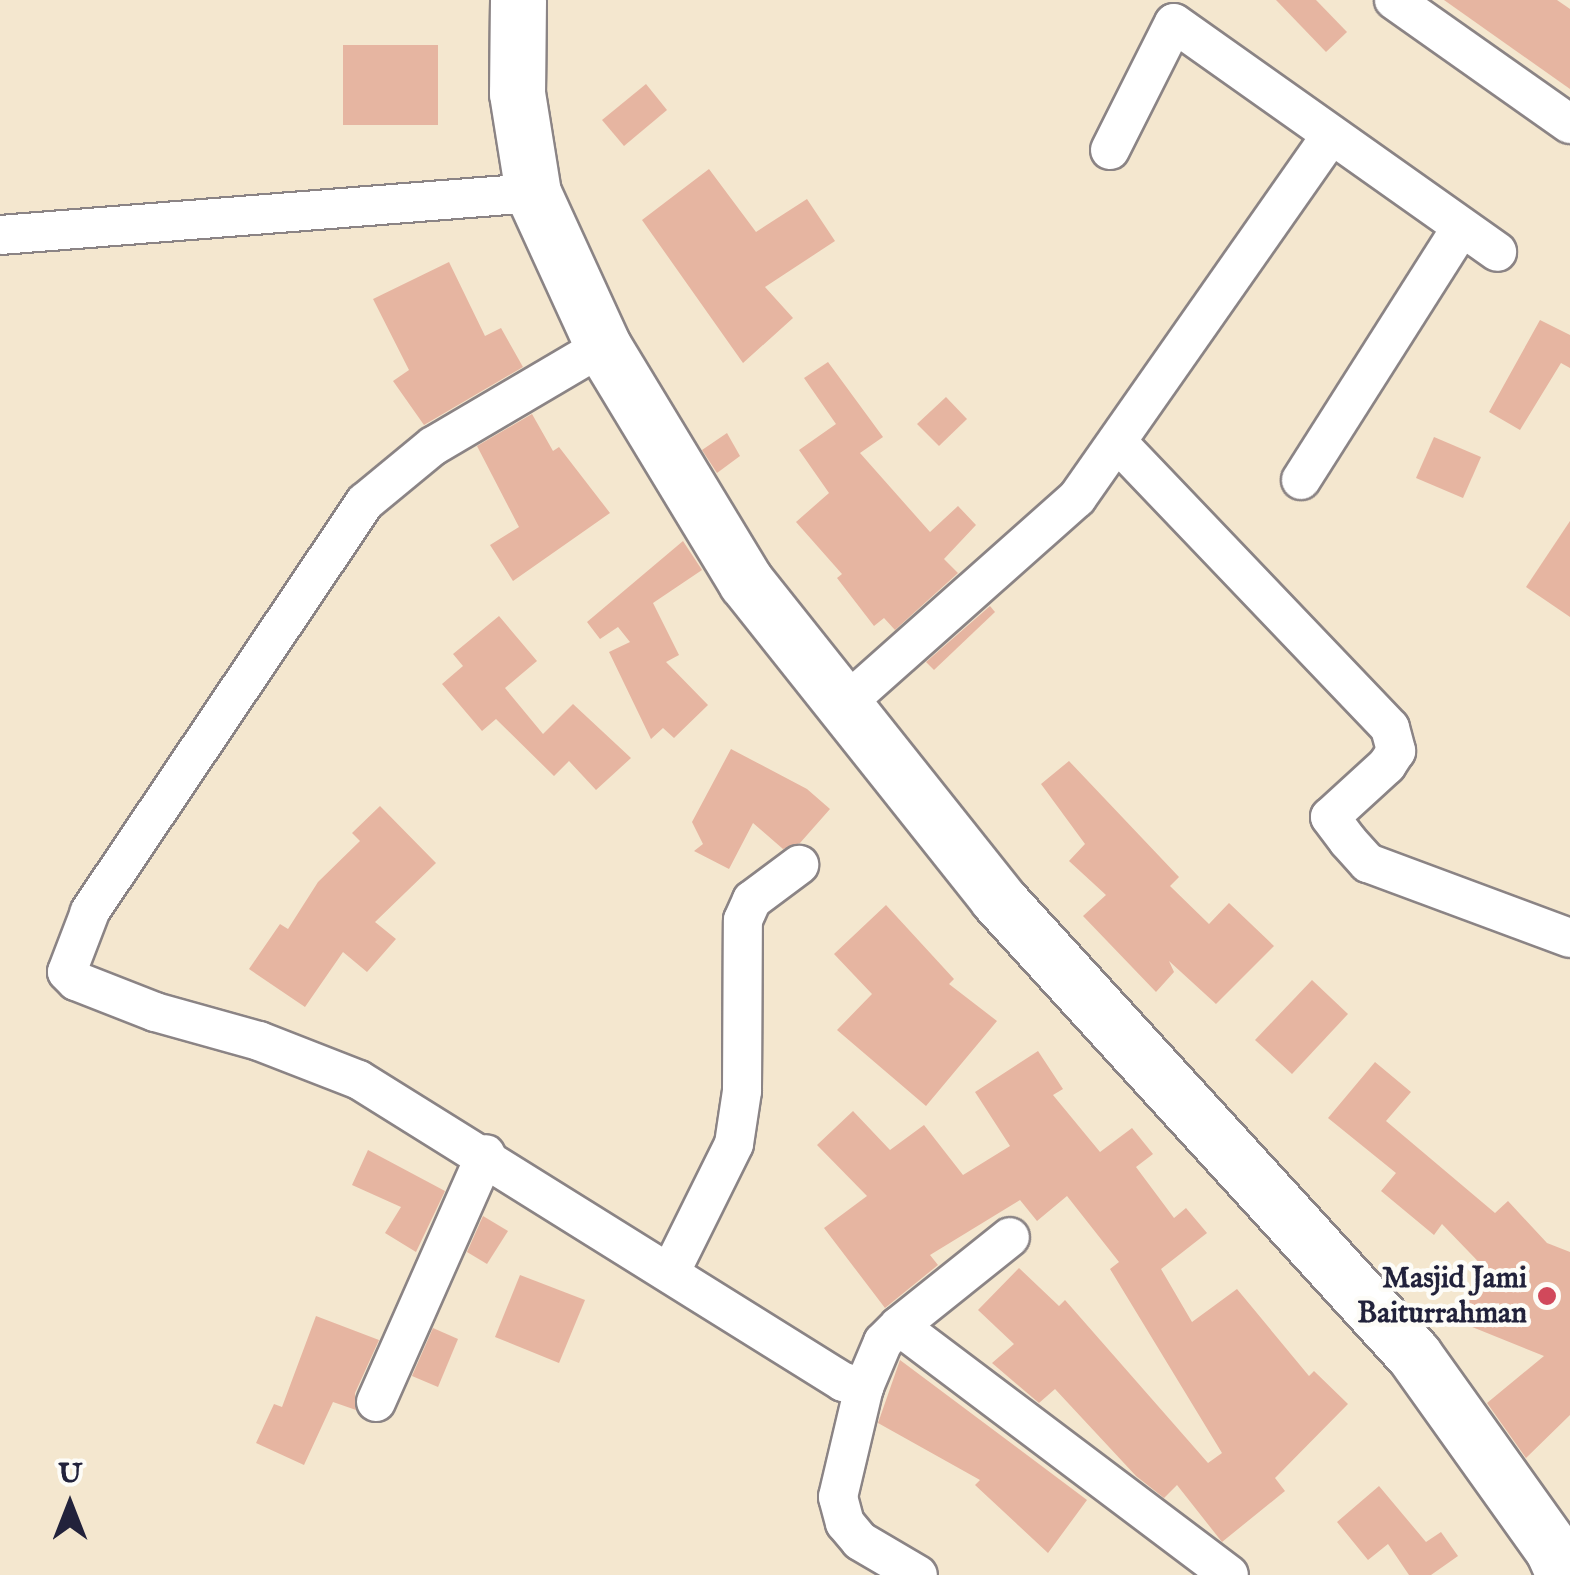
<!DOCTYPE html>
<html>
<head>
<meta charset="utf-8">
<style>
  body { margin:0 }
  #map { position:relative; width:1570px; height:1575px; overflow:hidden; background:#f4e7cf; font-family:"IM FELL English",serif }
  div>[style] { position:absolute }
  .building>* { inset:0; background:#e6b5a1 }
  .roads { filter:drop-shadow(2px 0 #8b8485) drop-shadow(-2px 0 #8b8485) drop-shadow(0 2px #8b8485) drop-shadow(0 -2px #8b8485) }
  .street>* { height:38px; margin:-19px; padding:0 19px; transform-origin:19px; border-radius:19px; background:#fff }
  .primary>* { height:55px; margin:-27.5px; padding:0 27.5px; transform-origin:27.5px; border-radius:27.5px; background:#fff }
  .dots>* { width:28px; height:28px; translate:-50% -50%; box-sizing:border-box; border:5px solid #fdfcf7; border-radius:50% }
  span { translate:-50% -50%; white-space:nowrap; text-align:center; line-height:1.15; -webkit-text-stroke:9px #fdfcf7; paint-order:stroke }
  .poi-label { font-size:30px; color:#22223b; font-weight:700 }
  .right { translate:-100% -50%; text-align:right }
  .north { position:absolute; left:20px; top:1455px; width:100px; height:100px; -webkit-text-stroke:8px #fdfcf7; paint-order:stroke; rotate:0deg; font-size:28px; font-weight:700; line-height:40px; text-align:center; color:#22223b }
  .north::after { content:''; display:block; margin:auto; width:35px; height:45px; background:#22223b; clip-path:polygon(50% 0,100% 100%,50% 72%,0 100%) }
</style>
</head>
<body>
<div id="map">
  <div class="building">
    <i style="clip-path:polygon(1276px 0,1316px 0,1347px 32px,1326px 52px)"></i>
    <i style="clip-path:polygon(1444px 0,1557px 0,1570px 9px,1570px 89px)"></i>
    <i style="clip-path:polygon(343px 45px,438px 45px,438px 125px,343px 125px)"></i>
    <i style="clip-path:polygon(646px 84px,667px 110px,624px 146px,602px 120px)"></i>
    <i style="clip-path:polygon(709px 169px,756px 232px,807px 199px,835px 241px,765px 287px,793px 318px,743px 363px,642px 220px)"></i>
    <i style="clip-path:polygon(449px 262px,485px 336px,501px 328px,523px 367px,424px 425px,393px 381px,409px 370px,373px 299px)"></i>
    <i style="clip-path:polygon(1540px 320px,1570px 335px,1570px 368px,1561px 363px,1520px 430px,1489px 412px)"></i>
    <i style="clip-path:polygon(828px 362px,883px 437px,860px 453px,930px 532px,958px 506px,976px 525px,944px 559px,958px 573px,895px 630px,884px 618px,874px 626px,837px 578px,842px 574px,796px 522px,829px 493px,799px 450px,836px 424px,804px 378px)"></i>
    <i style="clip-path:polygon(946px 397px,967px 419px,939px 446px,917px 424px)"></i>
    <i style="clip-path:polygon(532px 414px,553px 451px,559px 447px,610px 513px,513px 581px,490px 545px,519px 527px,477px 446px)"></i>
    <i style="clip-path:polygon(727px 433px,740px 456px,717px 473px,702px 450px)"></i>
    <i style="clip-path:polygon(1434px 437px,1481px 457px,1463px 498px,1416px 478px)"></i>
    <i style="clip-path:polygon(1570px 521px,1570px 617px,1526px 587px)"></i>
    <i style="clip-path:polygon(683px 541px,702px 570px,653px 603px,679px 655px,666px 662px,708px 705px,674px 738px,663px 728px,651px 739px,609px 652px,630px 642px,618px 627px,600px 639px,587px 622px)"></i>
    <i style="clip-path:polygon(990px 606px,995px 612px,934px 670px,926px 662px)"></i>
    <i style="clip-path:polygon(499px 616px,537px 661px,505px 688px,543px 734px,573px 704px,631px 758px,596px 790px,569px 761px,554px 776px,496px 719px,482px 731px,442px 684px,463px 666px,453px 654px)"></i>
    <i style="clip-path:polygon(731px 749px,807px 789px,830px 809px,800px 843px,783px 849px,753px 823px,729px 869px,694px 851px,703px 844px,692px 822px)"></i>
    <i style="clip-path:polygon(1069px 761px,1179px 877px,1170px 886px,1209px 924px,1229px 903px,1274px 946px,1216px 1004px,1169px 961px,1174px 972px,1156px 992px,1083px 916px,1106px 895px,1069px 861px,1085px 844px,1041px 784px)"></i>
    <i style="clip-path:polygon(380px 806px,436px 863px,375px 922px,396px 939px,367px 972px,343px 952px,305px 1007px,249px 969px,280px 924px,288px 929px,318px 882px,360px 841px,352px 833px)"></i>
    <i style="clip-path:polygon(886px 905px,954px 979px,949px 984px,997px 1021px,926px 1106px,837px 1030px,872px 994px,834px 954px)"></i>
    <i style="clip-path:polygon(1312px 980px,1348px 1014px,1292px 1074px,1255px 1040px)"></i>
    <i style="clip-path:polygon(1038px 1051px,1063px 1089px,1053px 1095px,1100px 1152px,1132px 1128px,1153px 1154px,1136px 1167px,1174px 1218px,1186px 1208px,1207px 1233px,1161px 1269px,1192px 1322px,1237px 1289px,1309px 1376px,1314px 1371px,1348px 1404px,1275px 1478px,1285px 1491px,1222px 1542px,1177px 1485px,1164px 1498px,1136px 1476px,1055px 1389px,1039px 1403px,992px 1363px,1014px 1344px,978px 1310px,1019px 1268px,1059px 1306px,1065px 1300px,1208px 1463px,1222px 1453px,1110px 1269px,1119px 1262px,1067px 1196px,1037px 1221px,1020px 1200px,930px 1255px,938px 1265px,885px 1308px,824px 1228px,867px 1196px,817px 1145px,853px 1111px,890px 1150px,924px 1125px,963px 1175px,1010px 1146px,975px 1092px)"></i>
    <i style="clip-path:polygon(1375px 1062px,1411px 1092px,1386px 1121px,1495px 1213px,1508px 1201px,1547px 1243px,1570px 1252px,1570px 1415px,1526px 1458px,1487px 1403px,1544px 1356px,1440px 1314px,1496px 1280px,1442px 1224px,1434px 1235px,1381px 1191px,1396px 1173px,1328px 1118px)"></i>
    <i style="clip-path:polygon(368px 1150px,445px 1191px,416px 1252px,385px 1233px,401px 1207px,352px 1185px)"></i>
    <i style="clip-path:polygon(483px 1216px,508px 1231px,487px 1264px,467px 1252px)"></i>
    <i style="clip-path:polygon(520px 1275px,585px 1300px,559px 1363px,495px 1337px)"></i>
    <i style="clip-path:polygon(316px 1316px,379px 1340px,355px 1393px,356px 1410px,333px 1402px,304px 1465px,256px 1443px,274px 1404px,282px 1407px)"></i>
    <i style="clip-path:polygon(433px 1328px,458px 1339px,438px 1387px,412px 1376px)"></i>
    <i style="clip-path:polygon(900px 1360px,1087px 1500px,1048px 1553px,975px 1485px,980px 1480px,878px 1423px)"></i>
    <i style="clip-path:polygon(1379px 1486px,1426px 1542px,1441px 1532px,1458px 1556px,1431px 1575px,1409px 1575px,1388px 1544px,1368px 1560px,1337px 1522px)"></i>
  </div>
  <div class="roads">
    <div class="street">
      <i style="left:1394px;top:0;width:215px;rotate:35.2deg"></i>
      <i style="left:1110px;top:150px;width:142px;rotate:-63.3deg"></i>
      <i style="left:1174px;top:23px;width:396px;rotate:35.3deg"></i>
      <i style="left:0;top:235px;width:535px;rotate:-4.51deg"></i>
      <i style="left:603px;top:346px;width:197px;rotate:149.5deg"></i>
      <i style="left:433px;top:446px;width:88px;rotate:140.5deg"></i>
      <i style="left:365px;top:502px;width:494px;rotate:123.9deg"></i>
      <i style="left:90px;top:912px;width:64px;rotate:111deg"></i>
      <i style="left:67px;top:972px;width:13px;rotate:45deg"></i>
      <i style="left:76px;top:981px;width:85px;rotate:21.4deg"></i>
      <i style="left:155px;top:1012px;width:108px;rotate:15.6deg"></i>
      <i style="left:259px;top:1041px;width:107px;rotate:21.3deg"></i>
      <i style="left:359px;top:1080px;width:570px;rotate:31.96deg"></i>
      <i style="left:843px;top:1382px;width:22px;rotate:13deg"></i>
      <i style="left:864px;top:1387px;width:49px;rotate:-67.1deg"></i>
      <i style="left:883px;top:1342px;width:23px;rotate:-45deg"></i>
      <i style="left:899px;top:1326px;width:142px;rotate:-38.7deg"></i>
      <i style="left:1117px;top:442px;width:395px;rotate:46.3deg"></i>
      <i style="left:1390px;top:728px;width:24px;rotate:75deg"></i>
      <i style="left:1396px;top:751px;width:17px;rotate:123deg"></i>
      <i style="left:1387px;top:765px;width:77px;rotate:137.6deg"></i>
      <i style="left:1330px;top:817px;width:30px;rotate:53deg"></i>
      <i style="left:1348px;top:841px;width:30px;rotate:48deg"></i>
      <i style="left:1368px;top:863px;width:215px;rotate:20.4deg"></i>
      <i style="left:1301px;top:480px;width:299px;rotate:-57.6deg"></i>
      <i style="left:845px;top:704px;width:310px;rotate:-41.6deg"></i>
      <i style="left:1077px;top:498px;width:439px;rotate:-55deg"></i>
      <i style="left:670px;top:1273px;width:144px;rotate:-63.6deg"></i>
      <i style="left:734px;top:1144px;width:54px;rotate:-81.4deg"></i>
      <i style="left:742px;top:1091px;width:171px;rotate:-89.7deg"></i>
      <i style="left:743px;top:920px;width:22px;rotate:-66deg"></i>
      <i style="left:752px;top:900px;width:59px;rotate:-36.7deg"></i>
      <i style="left:899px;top:1326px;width:413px;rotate:37deg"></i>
      <i style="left:864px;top:1387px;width:113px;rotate:103.3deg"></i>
      <i style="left:838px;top:1497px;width:27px;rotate:75deg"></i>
      <i style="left:845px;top:1523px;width:23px;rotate:50deg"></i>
      <i style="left:860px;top:1541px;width:67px;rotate:30.4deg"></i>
      <i style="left:376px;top:1402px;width:271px;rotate:-66.1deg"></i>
    </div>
    <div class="primary">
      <i style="left:518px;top:0;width:93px;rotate:90.6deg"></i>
      <i style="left:517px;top:93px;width:101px;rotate:80.9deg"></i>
      <i style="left:533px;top:193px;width:168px;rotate:65.4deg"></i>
      <i style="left:603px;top:346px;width:276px;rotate:58.8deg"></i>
      <i style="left:746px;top:582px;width:404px;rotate:51.5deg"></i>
      <i style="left:997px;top:898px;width:619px;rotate:47.62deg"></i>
      <i style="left:1414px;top:1355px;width:239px;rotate:54.5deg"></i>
      <i style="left:1553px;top:1550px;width:27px;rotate:66deg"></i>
    </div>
  </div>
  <div class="dots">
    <i style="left:1547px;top:1296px;background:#d1495b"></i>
  </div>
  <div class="poi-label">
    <span class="right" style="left:1527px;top:1296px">Masjid Jami<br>Baiturrahman</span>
  </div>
  <div class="north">U</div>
</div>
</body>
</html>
